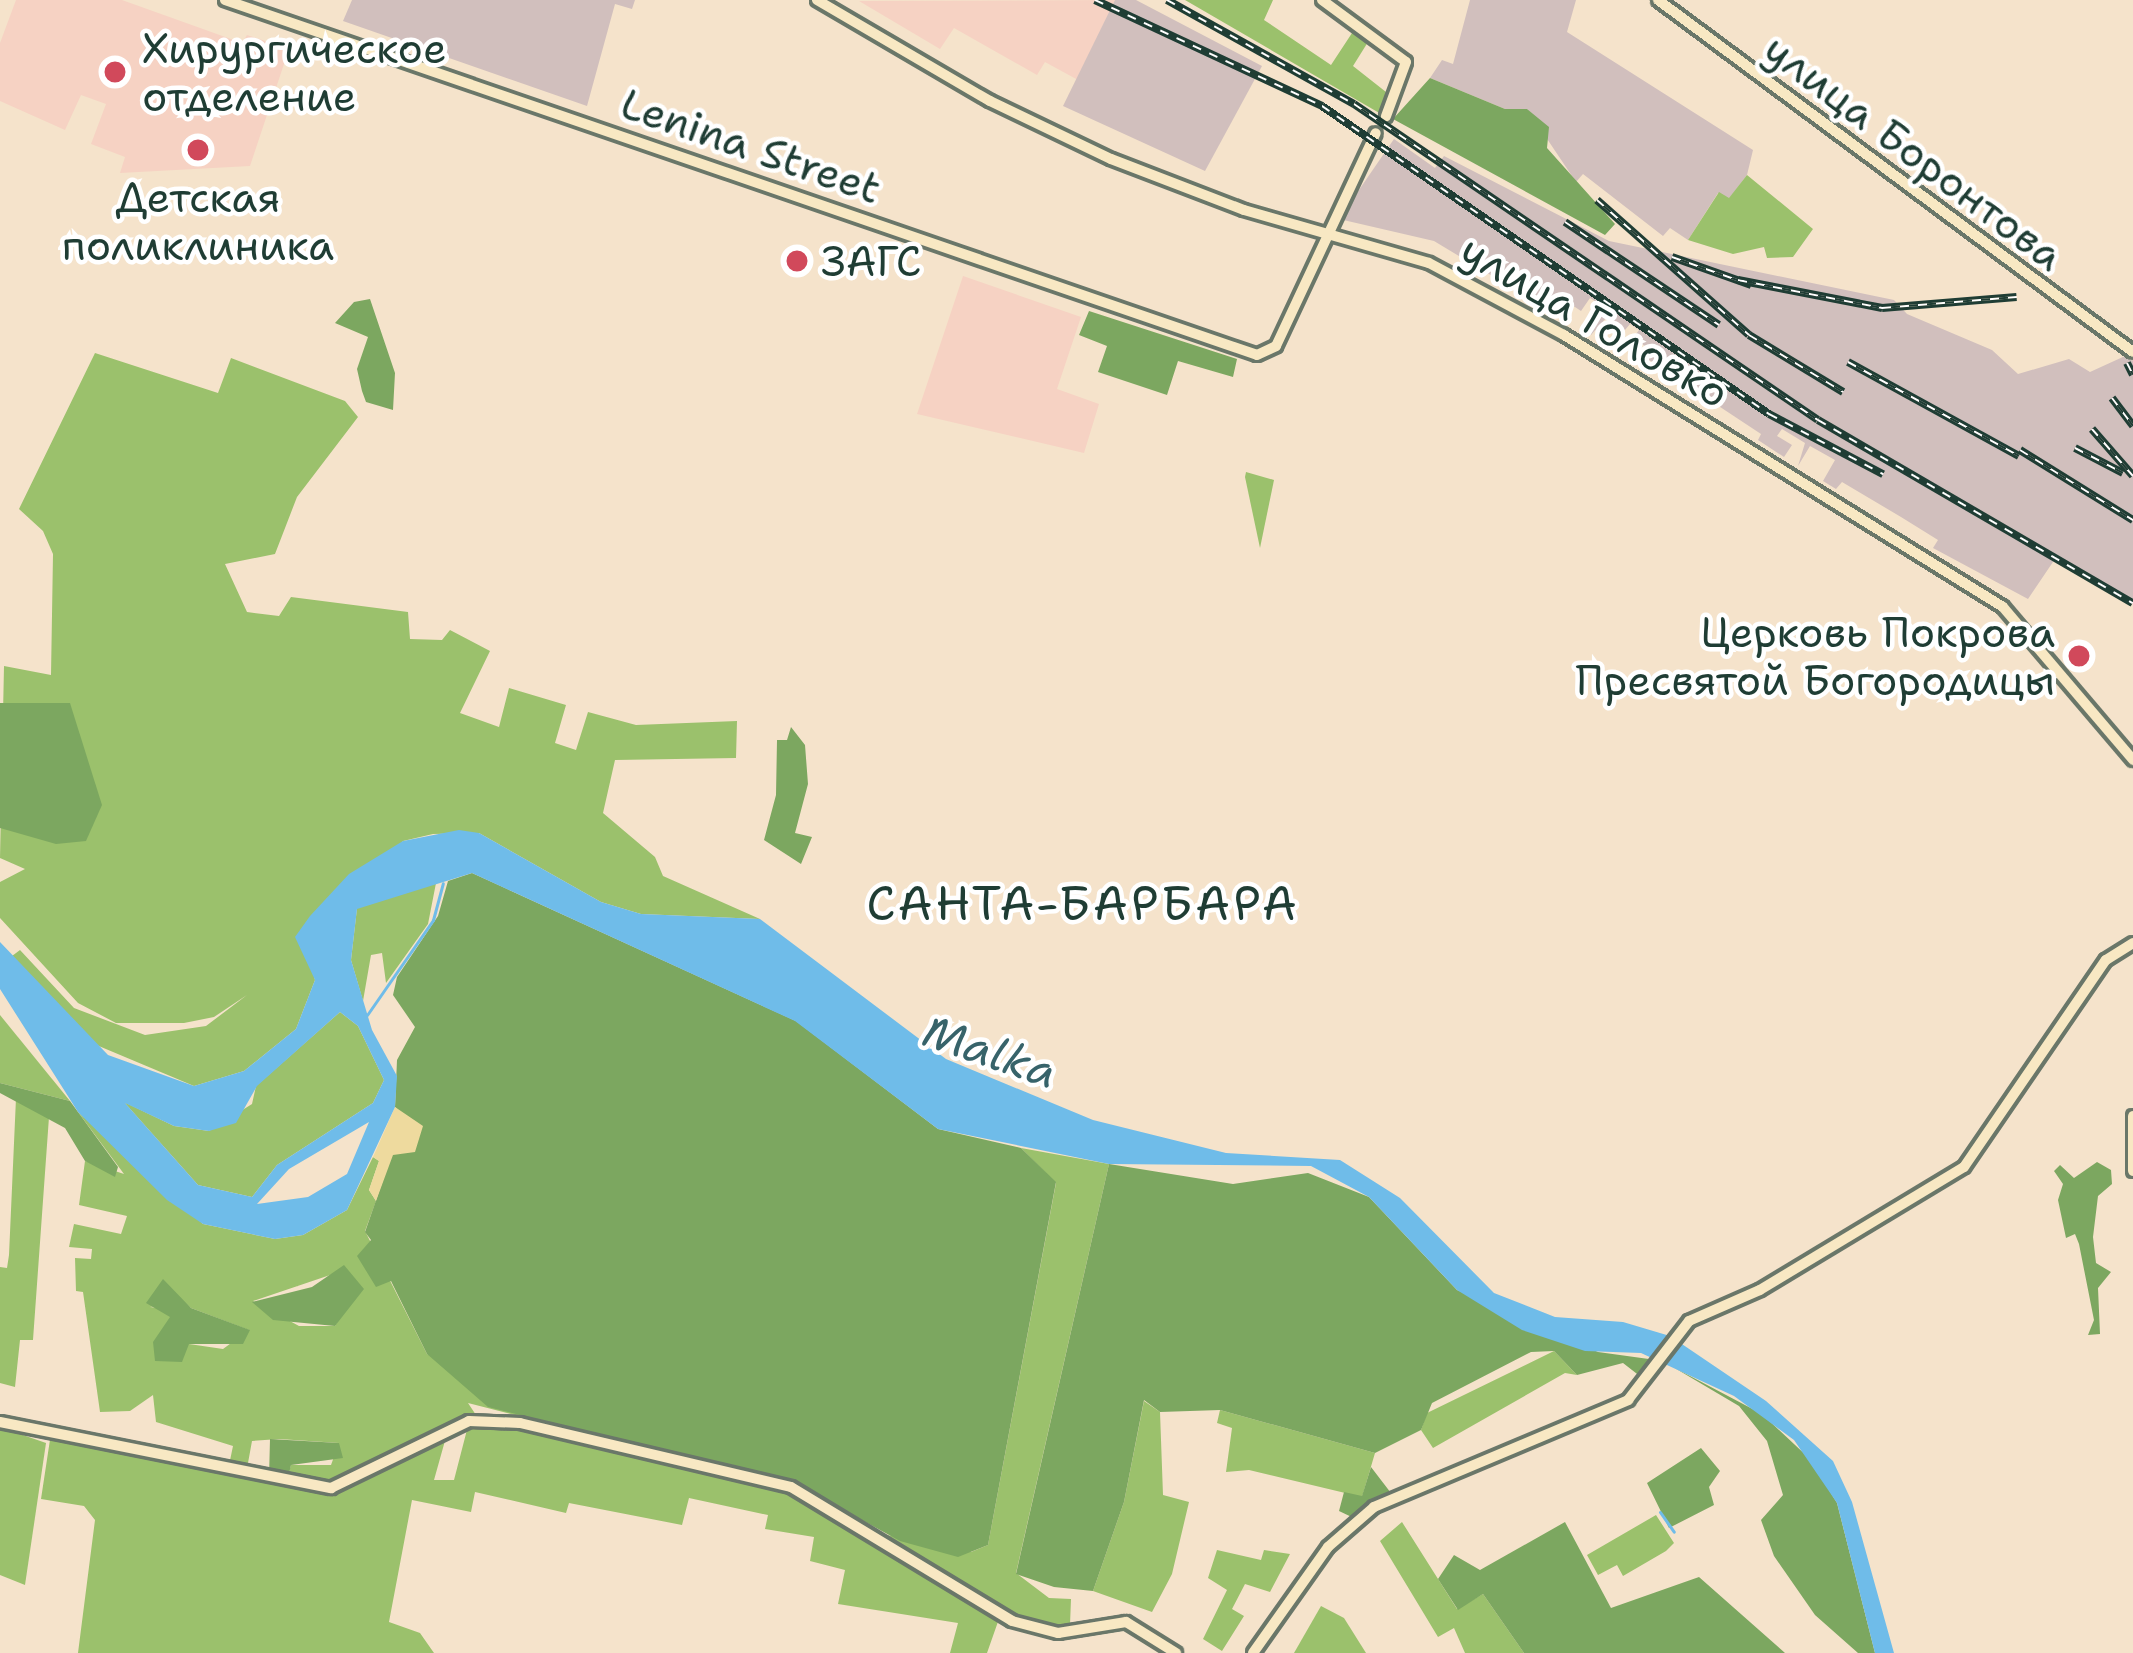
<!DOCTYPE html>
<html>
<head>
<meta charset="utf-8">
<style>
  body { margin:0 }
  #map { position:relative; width:2133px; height:1653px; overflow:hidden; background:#f5e3cb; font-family:"Shantell Sans",sans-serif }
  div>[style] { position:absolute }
  .built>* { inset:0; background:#f6d2c3 }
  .industrial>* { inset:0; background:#d1bfbd }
  .green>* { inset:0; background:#9bc16c }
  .forest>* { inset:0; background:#7ca760 }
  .sand>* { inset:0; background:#eeda9e }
  .water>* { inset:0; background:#6fbce9 }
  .stream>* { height:3px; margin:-1.5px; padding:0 1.5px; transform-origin:1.5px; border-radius:1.5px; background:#6fbce9 }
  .roads { filter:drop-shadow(3px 0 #6a7769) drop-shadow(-3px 0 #6a7769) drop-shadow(0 3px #6a7769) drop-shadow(0 -3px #6a7769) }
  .secondary>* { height:10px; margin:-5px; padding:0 5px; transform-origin:5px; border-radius:5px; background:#f8e8c3 }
  .rail>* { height:8px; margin-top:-4px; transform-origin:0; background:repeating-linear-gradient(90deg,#fff 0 9px,#1f3d34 0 18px); box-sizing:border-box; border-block:3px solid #1f3d34 }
  .dots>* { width:33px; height:33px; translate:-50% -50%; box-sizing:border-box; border:6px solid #fff; border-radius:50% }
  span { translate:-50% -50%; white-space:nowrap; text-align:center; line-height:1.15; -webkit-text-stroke:9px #fff; paint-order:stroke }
  .poi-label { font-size:42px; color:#1f3d34 }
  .left { translate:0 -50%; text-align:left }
  .right { translate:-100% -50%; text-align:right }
  .street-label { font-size:42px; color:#1f3d34 }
  .water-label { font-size:45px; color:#37636a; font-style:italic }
  .quarter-label { font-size:48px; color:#1f3d34; letter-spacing:3px }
</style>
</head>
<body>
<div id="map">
  <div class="built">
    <i style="clip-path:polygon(16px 0,122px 0,242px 43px,247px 35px,289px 49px,250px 166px,120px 173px,125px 157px,91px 144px,106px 104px,81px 95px,65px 130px,0 101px,0 43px)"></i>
    <i style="clip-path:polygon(1115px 0,1078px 80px,1045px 62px,1037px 75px,954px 28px,940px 49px,859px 1px)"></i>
    <i style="clip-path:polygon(963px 276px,1081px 317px,1057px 389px,1099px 404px,1084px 453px,917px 414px)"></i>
  </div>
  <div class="industrial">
    <i style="clip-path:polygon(352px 0,635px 0,632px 9px,615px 4px,587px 106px,343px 21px)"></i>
    <i style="clip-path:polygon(1115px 0,1136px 0,1262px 66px,1205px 171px,1063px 106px)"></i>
    <i style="clip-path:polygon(1470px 0,1576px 0,1567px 32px,1753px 150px,1747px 175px,1729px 199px,1718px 193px,1688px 240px,1670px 228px,1663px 236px,1583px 174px,1576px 182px,1527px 109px,1505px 109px,1430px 78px,1442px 60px,1453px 64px)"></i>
    <i style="clip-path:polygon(1394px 139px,1435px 168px,1444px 156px,1609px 241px,1894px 300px,1907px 314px,1992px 350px,2018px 374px,2069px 359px,2090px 372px,2125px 356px,2133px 361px,2133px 604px,2055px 559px,2028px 599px,1933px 548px,1938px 540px,1901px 517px,1842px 482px,1836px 489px,1823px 481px,1835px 460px,1810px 446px,1798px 466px,1805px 443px,1782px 429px,1777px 436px,1792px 445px,1784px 457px,1758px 440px,1761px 434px,1646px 358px,1651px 350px,1633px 338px,1639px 330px,1630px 324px,1625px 330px,1606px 318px,1591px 335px,1586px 330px,1601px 305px,1590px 298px,1581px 311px,1569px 303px,1561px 315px,1552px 312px,1434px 241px,1339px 219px)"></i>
  </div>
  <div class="green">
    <i style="clip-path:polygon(1185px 0,1273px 0,1264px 20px,1331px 65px,1354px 30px,1368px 42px,1353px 66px,1386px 92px,1381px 114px)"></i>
    <i style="clip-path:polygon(1747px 175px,1813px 229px,1793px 257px,1767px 258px,1764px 247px,1733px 254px,1688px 240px,1719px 192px,1729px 198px)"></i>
    <i style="clip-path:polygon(95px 353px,218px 393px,231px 358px,345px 401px,358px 417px,297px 497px,275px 554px,225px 564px,247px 612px,279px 616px,291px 597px,408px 612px,410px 639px,442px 640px,450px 630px,490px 651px,460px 713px,499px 727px,509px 688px,566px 705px,555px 743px,576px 750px,588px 712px,636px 725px,737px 721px,736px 758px,615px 760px,603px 813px,655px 857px,663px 876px,760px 919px,641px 914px,601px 902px,479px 833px,433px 834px,403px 841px,311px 965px,315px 980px,296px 1029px,244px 1071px,194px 1086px,94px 1044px,12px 956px,20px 950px,74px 1008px,145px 1035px,206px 1026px,247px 995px,214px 1017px,184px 1023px,116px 1023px,78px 1003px,0 918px,0 882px,25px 869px,0 858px,4px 666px,51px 675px,53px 554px,43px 531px,19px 509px)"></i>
    <i style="clip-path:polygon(1246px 472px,1274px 480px,1260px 548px,1245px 477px)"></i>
    <i style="clip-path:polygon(436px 883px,428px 924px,386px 983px,382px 953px,371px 955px,363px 1001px,351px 960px,357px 908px)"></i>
    <i style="clip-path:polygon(340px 1012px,358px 1026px,384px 1080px,373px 1103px,277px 1165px,252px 1197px,198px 1185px,124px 1102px,174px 1126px,209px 1131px,252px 1104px,256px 1086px)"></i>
    <i style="clip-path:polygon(0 1015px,70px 1101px,0 1083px)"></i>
    <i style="clip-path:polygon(16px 1098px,49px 1117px,33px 1340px,20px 1340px,15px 1387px,0 1383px,0 1267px,7px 1268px,9px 1255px)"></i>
    <i style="clip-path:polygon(evenodd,78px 1112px,203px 1224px,275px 1239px,303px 1235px,347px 1210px,373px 1157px,379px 1161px,369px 1190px,376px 1201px,365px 1231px,427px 1354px,570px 1429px,468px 1403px,478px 1418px,791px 1487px,1000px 1616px,987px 1653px,950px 1653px,958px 1623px,838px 1604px,845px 1570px,810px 1561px,814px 1537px,765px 1529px,768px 1515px,689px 1498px,682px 1525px,569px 1503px,566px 1513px,475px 1492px,471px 1512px,412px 1500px,389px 1622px,420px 1633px,434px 1653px,78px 1653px,95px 1520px,84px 1506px,41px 1499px,51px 1433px,228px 1470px,233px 1446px,156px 1422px,153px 1395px,130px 1411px,100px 1412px,83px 1292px,76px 1291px,75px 1258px,91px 1259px,92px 1249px,69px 1247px,74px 1224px,121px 1234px,127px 1216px,79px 1205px,85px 1161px,124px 1174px,78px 1112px,339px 1272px,352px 1297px,335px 1326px,299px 1326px,253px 1301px,339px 1272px,78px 1112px,183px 1301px,191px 1308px,249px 1330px,223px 1349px,189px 1344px,166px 1309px,150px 1307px,183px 1301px,78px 1112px,469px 1422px,454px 1480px,434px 1480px,448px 1430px,469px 1422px,78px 1112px,252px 1441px,279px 1439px,339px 1443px,331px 1465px,291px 1465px,286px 1482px,246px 1474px,252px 1441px)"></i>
    <i style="clip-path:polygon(1021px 1148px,1109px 1164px,1016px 1573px,1049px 1598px,1071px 1599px,1070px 1625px,1056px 1628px,994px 1606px,882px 1534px,971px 1552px,988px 1545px,1056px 1183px)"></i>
    <i style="clip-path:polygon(1554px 1351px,1577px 1375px,1565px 1373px,1433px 1448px,1421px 1430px,1427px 1413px)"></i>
    <i style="clip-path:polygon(1144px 1401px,1160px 1412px,1163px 1495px,1189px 1502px,1172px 1574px,1152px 1612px,1093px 1591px,1124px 1502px)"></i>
    <i style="clip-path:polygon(1220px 1410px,1375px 1453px,1362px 1497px,1249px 1470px,1226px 1472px,1232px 1428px,1217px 1423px)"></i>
    <i style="clip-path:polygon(0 1427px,46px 1443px,25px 1585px,0 1575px)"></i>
    <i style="clip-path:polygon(1656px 1515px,1674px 1543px,1666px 1551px,1623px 1576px,1617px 1565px,1598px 1575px,1587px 1555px)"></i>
    <i style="clip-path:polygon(1402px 1522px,1457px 1609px,1483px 1594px,1524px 1653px,1465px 1653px,1454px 1628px,1438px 1637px,1380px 1541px)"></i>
    <i style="clip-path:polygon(1217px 1550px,1261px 1560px,1264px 1550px,1290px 1554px,1270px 1592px,1245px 1584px,1232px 1609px,1244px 1616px,1222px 1651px,1203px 1639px,1227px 1590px,1208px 1578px)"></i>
    <i style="clip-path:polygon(1321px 1606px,1344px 1618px,1366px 1653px,1294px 1653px)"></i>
  </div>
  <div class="forest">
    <i style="clip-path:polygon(1430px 78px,1505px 109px,1527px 109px,1549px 127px,1547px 148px,1615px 224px,1605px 235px,1393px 119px)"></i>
    <i style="clip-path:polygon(370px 299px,395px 373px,393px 410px,366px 402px,362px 391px,357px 369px,368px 337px,335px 323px,354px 302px)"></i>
    <i style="clip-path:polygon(1089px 311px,1237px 359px,1233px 377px,1178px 361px,1167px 395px,1098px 372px,1107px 346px,1079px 335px)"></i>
    <i style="clip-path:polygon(0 703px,70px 703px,102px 805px,86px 841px,56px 844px,0 828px)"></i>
    <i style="clip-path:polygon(791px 727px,805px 745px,808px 784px,795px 833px,812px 837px,801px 864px,764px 840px,776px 795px,777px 740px,787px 740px)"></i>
    <i style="clip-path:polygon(472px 873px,796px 1021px,938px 1129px,1021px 1148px,1056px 1182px,988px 1545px,958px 1557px,900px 1541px,793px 1482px,488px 1407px,427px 1354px,391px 1281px,376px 1287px,357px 1256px,371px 1240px,365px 1232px,405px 1117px,395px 1107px,397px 1060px,415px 1027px,393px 995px,397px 977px,438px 916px,448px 881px)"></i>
    <i style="clip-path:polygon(0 1083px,70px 1101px,118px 1167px,115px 1177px,85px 1161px,65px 1128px,0 1093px)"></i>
    <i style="clip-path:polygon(2097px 1162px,2111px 1170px,2112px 1184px,2098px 1196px,2093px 1237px,2096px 1263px,2111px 1272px,2098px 1288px,2100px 1334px,2088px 1335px,2094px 1320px,2079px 1244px,2075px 1234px,2066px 1238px,2058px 1200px,2063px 1184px,2054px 1171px,2060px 1165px,2074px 1178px)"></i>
    <i style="clip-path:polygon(1109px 1164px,1233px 1184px,1308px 1173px,1369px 1197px,1457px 1290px,1598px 1352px,1656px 1360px,1641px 1377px,1623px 1363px,1577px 1375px,1554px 1351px,1531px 1352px,1432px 1403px,1421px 1430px,1375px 1453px,1220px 1410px,1160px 1412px,1144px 1400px,1124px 1502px,1093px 1591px,1054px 1587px,1016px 1574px)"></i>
    <i style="clip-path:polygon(344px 1265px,364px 1289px,335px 1326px,273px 1320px,252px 1302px,312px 1287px)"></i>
    <i style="clip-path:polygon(163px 1279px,191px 1308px,250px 1330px,243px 1344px,189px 1344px,182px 1362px,155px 1361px,153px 1342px,170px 1317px,146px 1303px)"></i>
    <i style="clip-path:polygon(1673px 1367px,1762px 1414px,1810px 1459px,1837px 1503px,1875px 1653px,1858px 1653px,1815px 1615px,1774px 1556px,1761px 1520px,1783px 1495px,1767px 1441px,1739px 1406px)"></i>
    <i style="clip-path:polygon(270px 1439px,339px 1443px,343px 1458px,291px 1465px,287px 1482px,269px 1478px)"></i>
    <i style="clip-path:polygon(1701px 1448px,1720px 1471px,1709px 1487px,1714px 1505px,1669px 1528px,1647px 1483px)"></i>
    <i style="clip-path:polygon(1371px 1467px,1394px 1497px,1358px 1520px,1339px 1511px,1344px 1492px,1362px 1496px)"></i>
    <i style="clip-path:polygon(1565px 1522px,1611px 1608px,1699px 1577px,1785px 1653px,1524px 1653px,1483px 1594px,1458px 1610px,1438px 1579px,1454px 1555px,1480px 1570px)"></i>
  </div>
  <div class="sand">
    <i style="clip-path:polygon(395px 1107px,423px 1126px,415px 1152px,393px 1155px,376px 1201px,369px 1190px,379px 1161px,373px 1157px)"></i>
  </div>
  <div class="water">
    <i style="clip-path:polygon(evenodd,459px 830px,479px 833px,601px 902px,641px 914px,760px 919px,946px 1059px,1093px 1120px,1226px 1153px,1340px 1160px,1400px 1198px,1494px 1293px,1555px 1317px,1623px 1322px,1670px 1336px,1766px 1401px,1833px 1461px,1852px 1502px,1894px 1653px,1875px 1653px,1837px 1503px,1794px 1440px,1734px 1396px,1641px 1353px,1585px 1351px,1522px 1330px,1457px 1290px,1369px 1197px,1311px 1166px,1109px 1164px,938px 1129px,795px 1021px,472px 873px,357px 909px,351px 960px,372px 1030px,397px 1076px,395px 1107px,347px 1210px,303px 1235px,275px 1239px,203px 1224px,167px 1200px,78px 1112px,0 989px,0 942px,108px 1055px,194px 1086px,244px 1071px,296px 1029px,315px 980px,295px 937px,310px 916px,349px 874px,403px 841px,459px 830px,340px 1012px,358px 1026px,384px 1080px,373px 1103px,277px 1165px,252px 1197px,198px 1185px,125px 1103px,174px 1126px,209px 1131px,236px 1123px,257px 1086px,340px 1012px,459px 830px,369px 1122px,347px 1174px,308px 1197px,257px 1204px,289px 1169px,369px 1122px)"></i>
  </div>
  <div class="stream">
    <i style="left:367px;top:1015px;width:116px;rotate:-55.2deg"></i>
    <i style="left:433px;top:920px;width:38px;rotate:-75deg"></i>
    <i style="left:1660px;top:1512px;width:24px;rotate:55deg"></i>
  </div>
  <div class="roads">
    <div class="secondary">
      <i style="left:225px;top:0;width:1091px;rotate:18.98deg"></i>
      <i style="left:1257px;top:355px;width:21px;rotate:-25deg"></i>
      <i style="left:1276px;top:346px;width:235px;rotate:-64.9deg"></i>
      <i style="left:817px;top:0;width:200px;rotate:30.3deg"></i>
      <i style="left:990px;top:101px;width:134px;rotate:25.6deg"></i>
      <i style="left:1111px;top:159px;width:142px;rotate:21deg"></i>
      <i style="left:1244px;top:210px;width:192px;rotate:16deg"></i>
      <i style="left:1429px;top:263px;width:153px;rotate:28.1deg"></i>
      <i style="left:1564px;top:335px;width:516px;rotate:31.78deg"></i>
      <i style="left:2003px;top:607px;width:201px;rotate:49.6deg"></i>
      <i style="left:1322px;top:0;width:104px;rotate:36.4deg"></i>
      <i style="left:1406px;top:62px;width:58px;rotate:110.3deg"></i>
      <i style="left:1658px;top:0;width:591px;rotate:36.54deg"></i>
      <i style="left:2133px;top:1116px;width:55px;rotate:90deg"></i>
      <i style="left:0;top:1422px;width:338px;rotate:11.3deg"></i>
      <i style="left:331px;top:1488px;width:153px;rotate:-25.9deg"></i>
      <i style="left:469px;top:1421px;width:51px;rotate:2.2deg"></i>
      <i style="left:520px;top:1423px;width:278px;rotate:13.3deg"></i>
      <i style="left:791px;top:1487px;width:258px;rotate:31.2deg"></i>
      <i style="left:1012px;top:1621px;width:48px;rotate:14.6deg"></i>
      <i style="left:1058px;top:1633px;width:69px;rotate:-9.2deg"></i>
      <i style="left:1126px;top:1622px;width:59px;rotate:31.8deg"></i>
      <i style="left:1253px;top:1653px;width:130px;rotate:-54.7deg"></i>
      <i style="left:1328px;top:1547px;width:61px;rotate:-41deg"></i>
      <i style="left:1374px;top:1507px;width:276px;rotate:-22.8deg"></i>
      <i style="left:1628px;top:1400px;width:100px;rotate:-52.3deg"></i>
      <i style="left:1689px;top:1321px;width:77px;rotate:-23.6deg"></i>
      <i style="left:1760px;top:1290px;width:238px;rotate:-31.1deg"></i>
      <i style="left:1964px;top:1167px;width:251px;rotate:-55.6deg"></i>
      <i style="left:2106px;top:960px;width:32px;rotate:-32deg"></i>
    </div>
  </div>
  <div class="rail">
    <i style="left:1095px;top:0;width:251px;rotate:25deg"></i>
    <i style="left:1322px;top:106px;width:543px;rotate:34.57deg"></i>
    <i style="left:1769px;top:414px;width:129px;rotate:27.8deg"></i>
    <i style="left:1167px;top:0;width:214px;rotate:29.1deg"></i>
    <i style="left:1354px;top:104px;width:561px;rotate:34.26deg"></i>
    <i style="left:1818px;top:420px;width:364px;rotate:30.2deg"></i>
    <i style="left:1597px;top:200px;width:203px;rotate:41.6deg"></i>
    <i style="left:1749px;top:335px;width:110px;rotate:31.2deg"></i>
    <i style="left:1565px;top:222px;width:185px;rotate:33.8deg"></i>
    <i style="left:1672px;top:257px;width:84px;rotate:19.5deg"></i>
    <i style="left:1738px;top:280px;width:147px;rotate:11deg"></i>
    <i style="left:1882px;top:308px;width:135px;rotate:-4.7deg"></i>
    <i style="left:1848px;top:362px;width:195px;rotate:28.8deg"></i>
    <i style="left:2127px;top:363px;width:13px;rotate:63deg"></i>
    <i style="left:2112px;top:398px;width:35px;rotate:53deg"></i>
    <i style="left:2092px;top:429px;width:62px;rotate:48.9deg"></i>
    <i style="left:2075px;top:448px;width:54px;rotate:27.5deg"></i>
    <i style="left:2020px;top:450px;width:133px;rotate:31.8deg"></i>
  </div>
  <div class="dots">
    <i style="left:115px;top:72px;background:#d1495b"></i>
    <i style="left:198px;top:150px;background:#d1495b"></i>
    <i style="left:797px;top:261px;background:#d1495b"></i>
    <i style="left:2079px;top:656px;background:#d1495b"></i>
  </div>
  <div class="poi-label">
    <span class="left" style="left:142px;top:72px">Хирургическое<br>отделение</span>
    <span style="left:198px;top:221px">Детская<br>поликлиника</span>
    <span class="left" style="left:821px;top:261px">ЗАГС</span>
    <span class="right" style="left:2055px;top:656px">Церковь Покрова<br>Пресвятой Богородицы</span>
  </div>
  <div class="street-label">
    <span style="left:751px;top:146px;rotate:19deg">Lenina Street</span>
    <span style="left:1914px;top:152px;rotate:37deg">улица Боронтова</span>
    <span style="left:1595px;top:321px;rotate:30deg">улица Головко</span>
  </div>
  <div class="water-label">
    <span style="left:990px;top:1052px;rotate:19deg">Malka</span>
  </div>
  <div class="quarter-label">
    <span style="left:1083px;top:904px">САНТА-БАРБАРА</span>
  </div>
</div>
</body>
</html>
